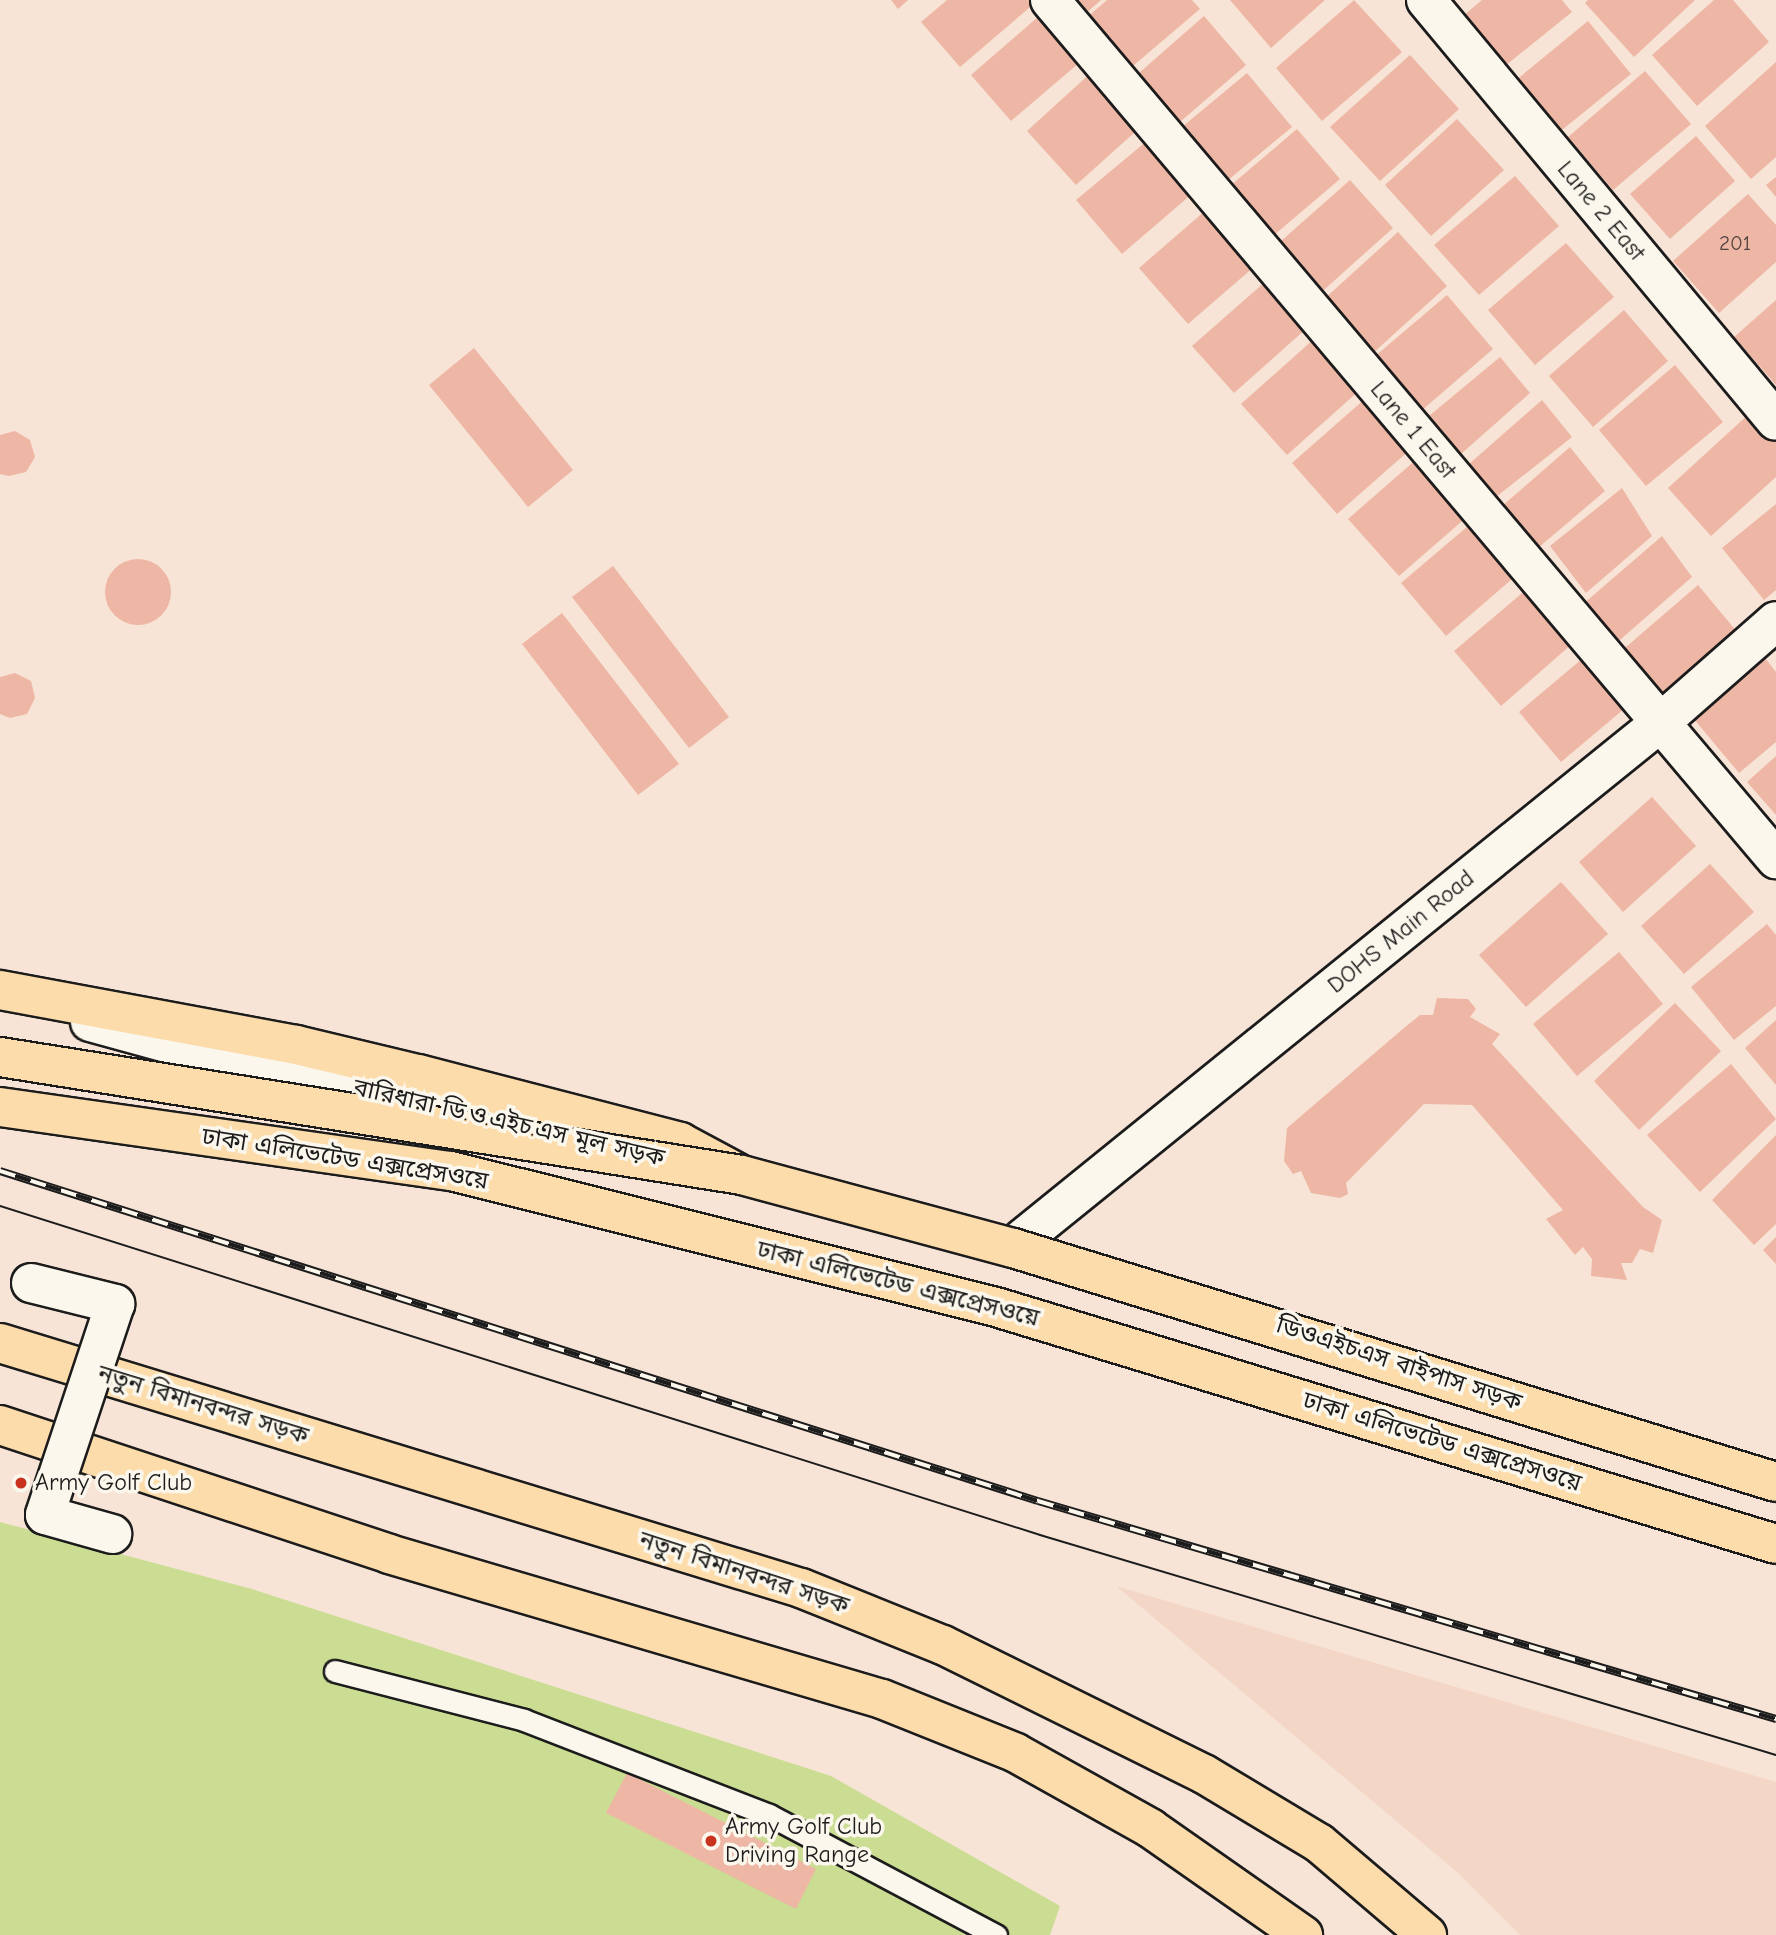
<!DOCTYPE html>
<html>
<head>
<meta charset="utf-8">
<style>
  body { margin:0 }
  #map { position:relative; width:1776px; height:1935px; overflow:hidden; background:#f7e4d6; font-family:"Comic Neue","Noto Sans Bengali",sans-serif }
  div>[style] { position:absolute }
  .built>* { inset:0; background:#f4d6c7 }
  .green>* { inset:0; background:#cadd92 }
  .building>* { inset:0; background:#eeb6a4 }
  .round { border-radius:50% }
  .roads { filter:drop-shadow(2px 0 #1c1c1c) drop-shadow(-2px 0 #1c1c1c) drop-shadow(0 2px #1c1c1c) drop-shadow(0 -2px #1c1c1c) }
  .lane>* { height:21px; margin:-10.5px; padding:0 10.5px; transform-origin:10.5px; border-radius:10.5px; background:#fbf7ec }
  .street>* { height:38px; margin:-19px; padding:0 19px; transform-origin:19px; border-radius:19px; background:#fbf7ec }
  .secondary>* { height:38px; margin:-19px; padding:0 19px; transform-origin:19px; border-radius:19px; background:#fbf7ec }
  .highway>* { height:38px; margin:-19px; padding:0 19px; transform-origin:19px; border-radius:19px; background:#fddcac }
  .tram>* { height:2px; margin:-1px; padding:0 1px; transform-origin:1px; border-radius:1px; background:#1c1c1c }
  .rail>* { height:8px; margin-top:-4px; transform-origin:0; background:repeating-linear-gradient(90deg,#fbf7ec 0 16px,#1c1c1c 0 32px); box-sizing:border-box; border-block:2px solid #1c1c1c }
  .bridges { filter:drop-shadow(2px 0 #1c1c1c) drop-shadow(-2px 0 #1c1c1c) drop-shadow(0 2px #1c1c1c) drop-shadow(0 -2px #1c1c1c) }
  .street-bridge>* { height:38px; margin:-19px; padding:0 19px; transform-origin:19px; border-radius:19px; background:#fbf7ec }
  .highway-bridge>* { height:38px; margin:-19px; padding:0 19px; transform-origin:19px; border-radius:19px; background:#fddcac }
  .dots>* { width:19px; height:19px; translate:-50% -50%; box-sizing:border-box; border:4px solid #fbf7ec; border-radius:50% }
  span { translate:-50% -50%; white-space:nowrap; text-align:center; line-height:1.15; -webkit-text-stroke:7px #fbf7ec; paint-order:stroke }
  .number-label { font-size:21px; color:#50423e }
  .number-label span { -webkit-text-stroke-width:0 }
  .street-label { font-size:24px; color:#1c1c1c }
  .poi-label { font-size:24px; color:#1c1c1c }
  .left { translate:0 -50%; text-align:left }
</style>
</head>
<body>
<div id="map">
  <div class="built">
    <i style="clip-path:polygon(1116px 1586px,1776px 1782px,1776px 1935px,1520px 1935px,1457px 1872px)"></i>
  </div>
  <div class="green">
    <i style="clip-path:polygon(0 1522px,252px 1589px,831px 1776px,1060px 1906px,1050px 1935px,0 1935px)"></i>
  </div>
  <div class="building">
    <i style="clip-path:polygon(891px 0,908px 0,898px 9px)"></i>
    <i style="clip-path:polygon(947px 0,1035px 0,1036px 2px,960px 67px,921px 22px)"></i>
    <i style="clip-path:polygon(1069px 0,1101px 0,1083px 16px)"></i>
    <i style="clip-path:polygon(1107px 0,1192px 0,1200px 9px,1127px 71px,1084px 20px)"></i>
    <i style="clip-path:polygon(1230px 0,1325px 0,1271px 48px)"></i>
    <i style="clip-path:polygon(1354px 0,1402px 52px,1322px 121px,1276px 68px)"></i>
    <i style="clip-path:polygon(1482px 0,1562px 0,1572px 12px,1505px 66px,1464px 15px)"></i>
    <i style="clip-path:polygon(1588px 0,1695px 0,1634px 57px,1585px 3px)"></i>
    <i style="clip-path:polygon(1714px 0,1733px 0,1769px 42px,1697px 106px,1652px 55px)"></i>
    <i style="clip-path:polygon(1046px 10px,1086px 57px,1011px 121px,971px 75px)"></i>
    <i style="clip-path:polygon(1204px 16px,1246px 65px,1173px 128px,1131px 80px)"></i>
    <i style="clip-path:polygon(1588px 21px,1631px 74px,1557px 134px,1515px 81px)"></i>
    <i style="clip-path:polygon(1410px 55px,1459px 109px,1380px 181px,1330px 127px)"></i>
    <i style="clip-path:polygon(1776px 62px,1776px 157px,1751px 179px,1705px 126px)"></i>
    <i style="clip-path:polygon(1095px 69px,1144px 124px,1076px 185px,1027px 131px)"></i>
    <i style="clip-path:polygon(1645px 71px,1691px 124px,1613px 190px,1568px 137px)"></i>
    <i style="clip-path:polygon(1247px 73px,1292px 127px,1221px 186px,1176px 132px)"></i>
    <i style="clip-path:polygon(1457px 119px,1504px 170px,1431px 236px,1385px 185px)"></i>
    <i style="clip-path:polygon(1297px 129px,1340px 179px,1266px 242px,1223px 192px)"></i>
    <i style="clip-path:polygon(1696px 136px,1735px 181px,1670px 239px,1630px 194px)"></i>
    <i style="clip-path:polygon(1148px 140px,1193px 193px,1122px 254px,1076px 200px)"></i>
    <i style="clip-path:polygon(1515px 176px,1559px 226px,1479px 295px,1434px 245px)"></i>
    <i style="clip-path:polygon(1776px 177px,1776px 197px,1766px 185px)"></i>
    <i style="clip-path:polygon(1350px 180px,1393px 228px,1316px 297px,1272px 249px)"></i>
    <i style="clip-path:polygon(1748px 194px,1776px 225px,1776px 262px,1719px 313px,1673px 261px)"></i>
    <i style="clip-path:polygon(1213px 204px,1262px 260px,1188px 324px,1139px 268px)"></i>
    <i style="clip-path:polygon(1398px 232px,1447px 286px,1372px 354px,1323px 300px)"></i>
    <i style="clip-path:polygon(1566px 243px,1614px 297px,1535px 365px,1488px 310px)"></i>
    <i style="clip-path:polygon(1275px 273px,1316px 320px,1234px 393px,1192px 346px)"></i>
    <i style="clip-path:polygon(1447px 295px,1493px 349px,1421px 411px,1374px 357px)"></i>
    <i style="clip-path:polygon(1776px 300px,1776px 385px,1734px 337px)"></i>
    <i style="clip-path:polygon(1624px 310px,1668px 361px,1593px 427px,1549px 376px)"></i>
    <i style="clip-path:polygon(1324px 330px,1370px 381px,1287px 455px,1241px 404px)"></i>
    <i style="clip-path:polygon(474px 348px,573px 470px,528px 507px,429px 385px)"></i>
    <i style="clip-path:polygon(1500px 357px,1530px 393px,1461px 454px,1429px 416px)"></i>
    <i style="clip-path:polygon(1675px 365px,1723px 422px,1646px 486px,1599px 430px)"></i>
    <i style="clip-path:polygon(1375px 390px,1420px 441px,1337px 514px,1292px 463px)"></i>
    <i style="clip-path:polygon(1542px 400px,1572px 437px,1496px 497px,1469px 464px)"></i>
    <i style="clip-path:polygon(1750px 413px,1776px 442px,1776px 477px,1711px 536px,1668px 488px)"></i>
    <i style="clip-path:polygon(15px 431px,30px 440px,35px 457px,26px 472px,9px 476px,0 474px,0 435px)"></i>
    <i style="clip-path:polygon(1570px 447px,1605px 491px,1538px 548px,1502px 506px)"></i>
    <i style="clip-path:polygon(1426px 451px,1476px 509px,1399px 576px,1348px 519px)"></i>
    <i style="clip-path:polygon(1622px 488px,1652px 536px,1586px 593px,1550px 546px)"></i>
    <i style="clip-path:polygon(1776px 504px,1776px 590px,1764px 600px,1722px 548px)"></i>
    <i style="clip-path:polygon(1481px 515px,1526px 567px,1446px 636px,1401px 583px)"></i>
    <i style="clip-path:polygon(1662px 536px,1692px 577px,1613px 646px,1582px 605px)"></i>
    <i class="round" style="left:105px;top:559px;width:66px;height:66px"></i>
    <i style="clip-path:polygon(613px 566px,729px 717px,689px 748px,572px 597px)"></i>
    <i style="clip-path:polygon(1535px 582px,1581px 636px,1501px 706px,1454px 651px)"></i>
    <i style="clip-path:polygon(1698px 585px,1738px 633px,1661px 698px,1619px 653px)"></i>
    <i style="clip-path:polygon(562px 613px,679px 764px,638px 795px,522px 644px)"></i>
    <i style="clip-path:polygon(1595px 648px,1637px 698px,1561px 762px,1519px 712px)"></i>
    <i style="clip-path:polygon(1765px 658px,1776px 672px,1776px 742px,1739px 773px,1693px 718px)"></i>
    <i style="clip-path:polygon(15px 673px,31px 681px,35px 698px,27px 714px,10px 718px,0 714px,0 677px)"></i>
    <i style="clip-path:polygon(1776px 756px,1776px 815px,1747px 782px)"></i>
    <i style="clip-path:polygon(1652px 797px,1696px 846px,1623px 912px,1579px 862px)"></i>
    <i style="clip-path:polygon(1710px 864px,1754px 912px,1684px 974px,1641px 926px)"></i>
    <i style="clip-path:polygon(1561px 882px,1608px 934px,1526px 1007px,1479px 955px)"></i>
    <i style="clip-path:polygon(1767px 924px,1776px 935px,1776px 1006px,1734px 1040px,1691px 987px)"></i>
    <i style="clip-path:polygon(1619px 952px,1663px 1004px,1577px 1076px,1533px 1024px)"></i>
    <i style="clip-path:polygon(1437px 998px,1468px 999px,1476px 1009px,1470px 1017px,1500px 1034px,1492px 1044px,1643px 1207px,1662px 1220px,1653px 1253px,1640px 1249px,1632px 1263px,1621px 1263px,1627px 1280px,1591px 1276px,1592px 1259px,1583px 1247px,1575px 1255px,1546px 1219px,1563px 1210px,1472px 1105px,1424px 1104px,1346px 1183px,1348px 1194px,1340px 1198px,1311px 1193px,1301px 1171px,1293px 1174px,1284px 1161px,1287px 1128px,1404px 1028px,1420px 1015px,1433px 1015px)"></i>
    <i style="clip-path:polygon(1675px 1003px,1721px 1051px,1639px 1130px,1594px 1081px)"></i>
    <i style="clip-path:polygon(1776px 1020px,1776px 1085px,1745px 1048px)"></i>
    <i style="clip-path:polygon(1731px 1064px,1776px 1119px,1700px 1192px,1647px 1135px)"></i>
    <i style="clip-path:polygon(1776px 1135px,1776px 1224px,1754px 1245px,1712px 1200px)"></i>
    <i style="clip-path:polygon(1776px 1237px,1776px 1264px,1763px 1250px)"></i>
    <i style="clip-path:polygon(627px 1773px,816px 1869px,796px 1909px,606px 1813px)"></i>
  </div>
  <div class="roads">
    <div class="lane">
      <i style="left:335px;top:1671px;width:195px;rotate:14.5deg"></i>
      <i style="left:524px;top:1720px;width:263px;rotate:21.2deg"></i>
      <i style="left:769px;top:1815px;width:257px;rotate:27.9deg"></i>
    </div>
    <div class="street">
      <i style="left:1050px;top:0;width:1125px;rotate:49.8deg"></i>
      <i style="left:1426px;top:0;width:547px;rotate:50.26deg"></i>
      <i style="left:1022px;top:1239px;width:821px;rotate:-38.97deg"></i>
      <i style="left:1660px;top:723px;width:154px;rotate:-41.3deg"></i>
    </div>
    <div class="secondary">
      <i style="left:90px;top:1022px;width:148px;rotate:15.3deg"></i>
      <i style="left:233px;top:1061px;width:260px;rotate:12.6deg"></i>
    </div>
    <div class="highway">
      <i style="left:0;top:990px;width:301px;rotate:10.5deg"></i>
      <i style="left:296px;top:1045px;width:125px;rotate:13.4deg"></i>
      <i style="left:418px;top:1074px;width:271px;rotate:14.5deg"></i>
      <i style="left:680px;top:1142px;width:64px;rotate:28.2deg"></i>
      <i style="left:0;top:1107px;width:456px;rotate:8.1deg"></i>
      <i style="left:451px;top:1171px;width:562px;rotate:14.01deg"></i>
      <i style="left:996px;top:1307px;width:815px;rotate:16.9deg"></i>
      <i style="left:0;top:1343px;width:838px;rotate:17.01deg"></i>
      <i style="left:801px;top:1588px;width:153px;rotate:21.9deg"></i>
      <i style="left:943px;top:1645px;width:291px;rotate:26.3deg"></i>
      <i style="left:1204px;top:1774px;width:134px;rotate:31deg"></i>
      <i style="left:1319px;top:1843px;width:142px;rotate:40.4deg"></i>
      <i style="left:0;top:1425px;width:410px;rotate:18.3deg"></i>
      <i style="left:389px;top:1554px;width:514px;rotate:16.39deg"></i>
      <i style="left:882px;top:1699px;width:144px;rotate:21.9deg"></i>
      <i style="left:1016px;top:1753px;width:154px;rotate:29.2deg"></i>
      <i style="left:1150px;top:1828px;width:187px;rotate:35deg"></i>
    </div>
  </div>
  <div class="tram">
    <i style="left:0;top:1206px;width:1091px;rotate:17.55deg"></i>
    <i style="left:1040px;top:1535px;width:768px;rotate:16.64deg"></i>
  </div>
  <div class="rail">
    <i style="left:0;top:1171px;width:1089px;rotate:17.64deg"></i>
    <i style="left:1038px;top:1501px;width:770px;rotate:16.46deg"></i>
  </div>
  <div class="bridges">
    <div class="street-bridge">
      <i style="left:31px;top:1283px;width:87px;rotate:14deg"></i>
      <i style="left:115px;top:1304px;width:222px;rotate:108.4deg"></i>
      <i style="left:45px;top:1515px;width:70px;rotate:15.8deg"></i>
    </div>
    <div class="highway-bridge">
      <i style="left:0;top:1057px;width:751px;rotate:9.04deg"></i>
      <i style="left:742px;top:1175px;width:281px;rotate:15.1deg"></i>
      <i style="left:1013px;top:1248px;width:798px;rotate:17.05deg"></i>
    </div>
  </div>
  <div class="dots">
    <i style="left:21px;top:1483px;background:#c8321e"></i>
    <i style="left:711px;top:1841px;background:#c8321e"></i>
  </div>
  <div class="number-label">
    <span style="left:1735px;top:243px">201</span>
  </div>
  <div class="street-label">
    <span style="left:1601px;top:211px;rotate:50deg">Lane 2 East</span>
    <span style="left:1413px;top:430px;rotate:50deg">Lane 1 East</span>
    <span style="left:1401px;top:932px;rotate:-39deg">DOHS Main Road</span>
    <span style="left:509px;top:1123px;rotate:13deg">বারিধারা ডি.ও.এইচ.এস মূল সড়ক</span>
    <span style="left:345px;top:1159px;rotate:9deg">ঢাকা এলিভেটেড এক্সপ্রেসওয়ে</span>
    <span style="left:898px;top:1284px;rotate:14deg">ঢাকা এলিভেটেড এক্সপ্রেসওয়ে</span>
    <span style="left:1399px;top:1364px;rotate:18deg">ডিওএইচএস বাইপাস সড়ক</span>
    <span style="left:203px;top:1405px;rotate:17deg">নতুন বিমানবন্দর সড়ক</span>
    <span style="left:1442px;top:1442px;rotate:17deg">ঢাকা এলিভেটেড এক্সপ্রেসওয়ে</span>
    <span style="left:744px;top:1573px;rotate:18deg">নতুন বিমানবন্দর সড়ক</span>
  </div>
  <div class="poi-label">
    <span class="left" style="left:35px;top:1483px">Army Golf Club</span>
    <span class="left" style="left:725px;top:1841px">Army Golf Club<br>Driving Range</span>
  </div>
</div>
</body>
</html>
